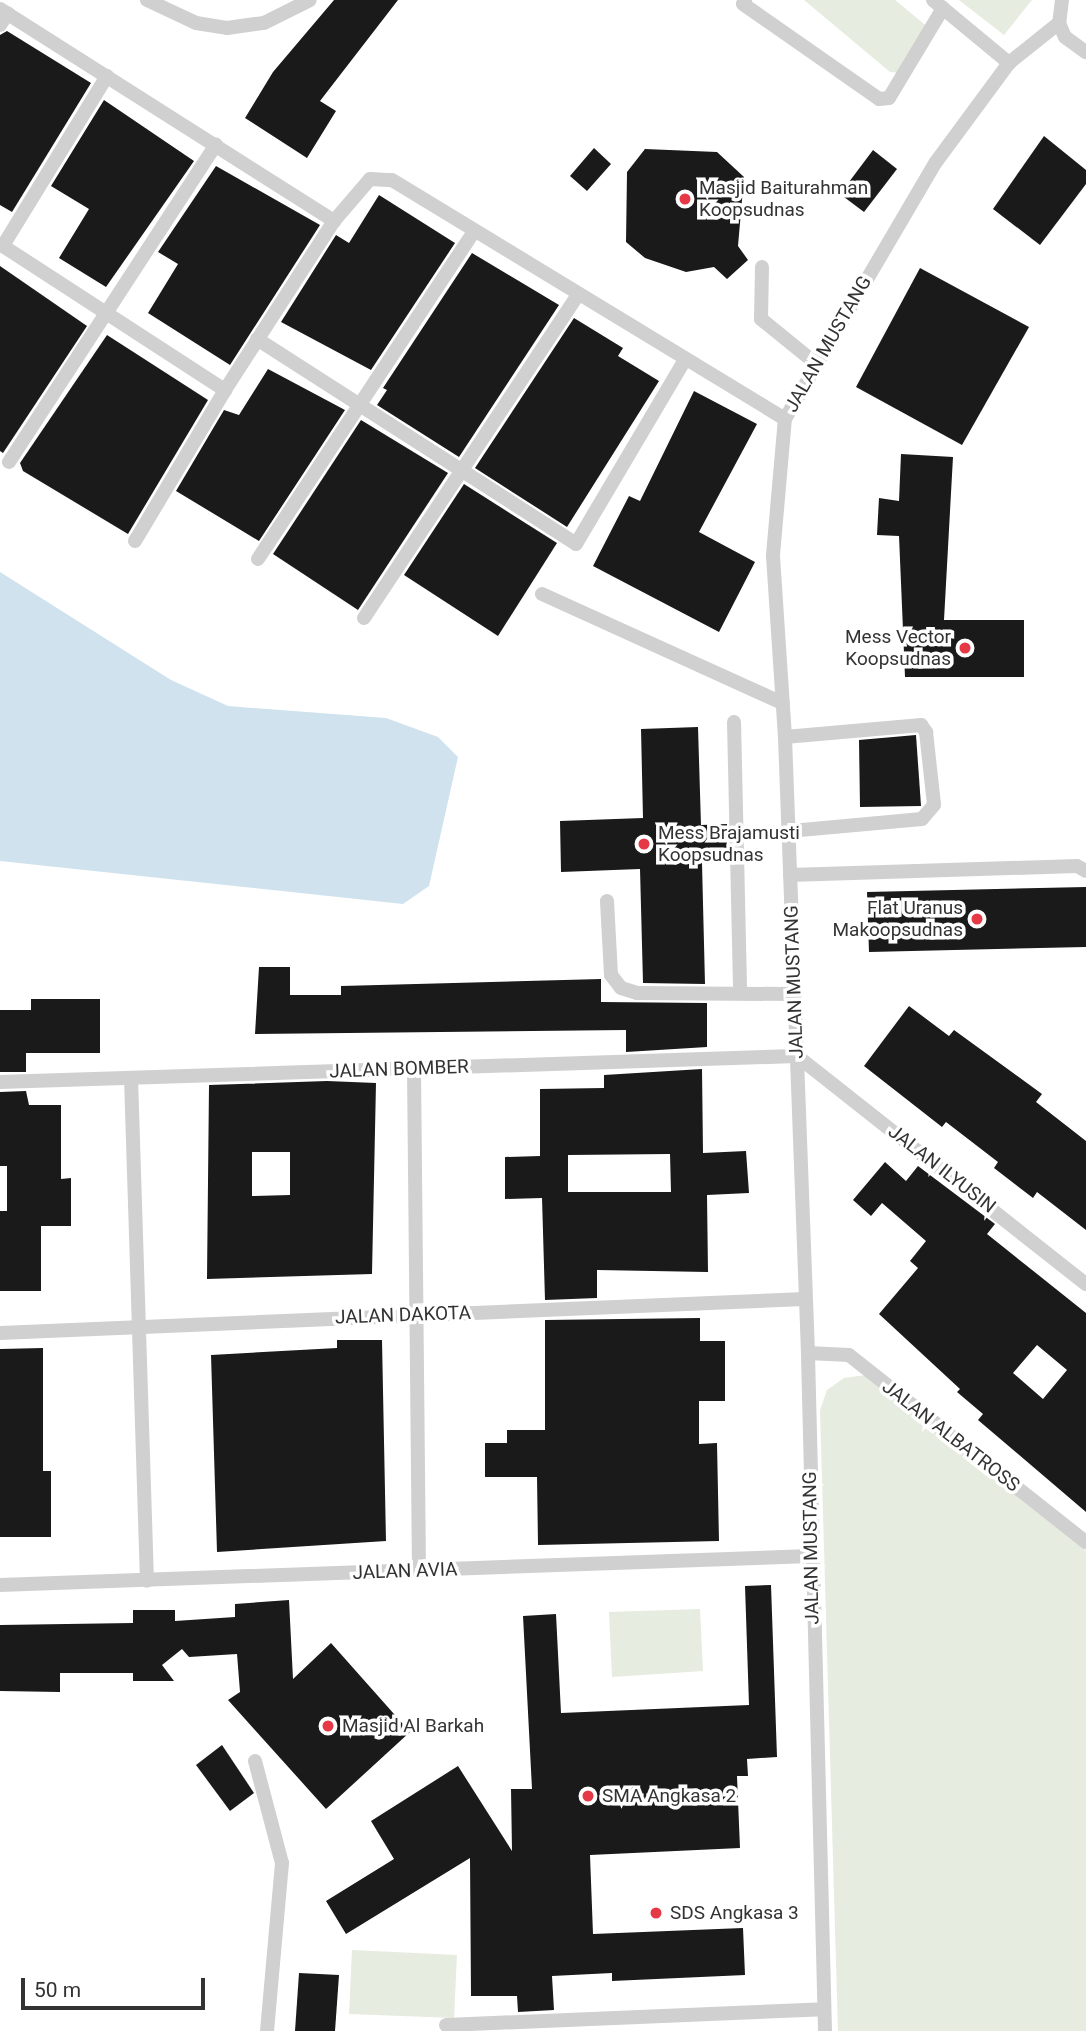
<!DOCTYPE html>
<html>
<head>
<meta charset="utf-8">
<style>
  body { margin:0 }
  #map { position:relative; width:1086px; height:2031px; overflow:hidden; background:#fff; font-family:Roboto,sans-serif }
  div>[style] { position:absolute }
  .green>* { inset:0; background:#e6ecdf }
  .water>* { inset:0; background:#cfe2ee }
  .building>* { inset:0; background:#1a1a1a }
  .lane>* { height:14px; margin:-7px; padding:0 7px; transform-origin:7px; border-radius:7px; background:#d0d0d0 }
  .dots>* { width:19px; height:19px; translate:-50% -50%; box-sizing:border-box; border:4px solid #fff; border-radius:50% }
  span { translate:-50% -50%; white-space:nowrap; text-align:center; line-height:1.15; -webkit-text-stroke:7px #fff; paint-order:stroke }
  .poi-label { font-size:19px; color:#333 }
  .left { translate:0 -50%; text-align:left }
  .right { translate:-100% -50%; text-align:right }
  .street-label { font-size:19px; color:#333 }
  .scale { position:absolute; left:21px; top:1978px; width:184px; height:32px; box-sizing:border-box; border:4px solid #333; border-top:0; padding-left:9px; font-size:21px; line-height:24px; white-space:nowrap; color:#333; -webkit-text-stroke:5px #fff; paint-order:stroke }
</style>
</head>
<body>
<div id="map">
  <div class="green">
    <i style="clip-path:polygon(804px 0,895px 0,935px 33px,901px 73px,890px 72px)"></i>
    <i style="clip-path:polygon(959px 0,1032px 0,1004px 35px)"></i>
    <i style="clip-path:polygon(866px 1375px,1086px 1551px,1086px 2031px,838px 2031px,820px 1410px,827px 1390px,844px 1378px)"></i>
    <i style="clip-path:polygon(700px 1609px,703px 1671px,612px 1677px,609px 1612px)"></i>
    <i style="clip-path:polygon(352px 1950px,457px 1955px,454px 2018px,349px 2014px)"></i>
  </div>
  <div class="water">
    <i style="clip-path:polygon(0 572px,171px 680px,228px 706px,386px 718px,438px 737px,458px 757px,429px 886px,403px 904px,0 861px)"></i>
  </div>
  <div class="building">
    <i style="clip-path:polygon(334px 0,398px 0,320px 101px,336px 111px,307px 158px,245px 118px,273px 72px)"></i>
    <i style="clip-path:polygon(7px 31px,91px 83px,12px 212px,0 205px,0 35px)"></i>
    <i style="clip-path:polygon(104px 100px,194px 161px,106px 287px,59px 258px,89px 209px,51px 186px)"></i>
    <i style="clip-path:polygon(1044px 136px,1086px 170px,1086px 184px,1040px 245px,993px 209px)"></i>
    <i style="clip-path:polygon(594px 148px,611px 164px,587px 191px,570px 176px)"></i>
    <i style="clip-path:polygon(645px 149px,717px 152px,744px 177px,738px 246px,748px 260px,727px 279px,714px 267px,686px 272px,645px 258px,626px 242px,627px 172px)"></i>
    <i style="clip-path:polygon(873px 150px,897px 169px,864px 212px,840px 194px)"></i>
    <i style="clip-path:polygon(216px 166px,320px 225px,230px 365px,148px 313px,178px 264px,158px 252px)"></i>
    <i style="clip-path:polygon(379px 195px,455px 243px,371px 370px,281px 322px,336px 235px,349px 243px)"></i>
    <i style="clip-path:polygon(472px 253px,559px 305px,459px 457px,377px 405px,387px 390px,383px 388px)"></i>
    <i style="clip-path:polygon(0 266px,87px 326px,3px 453px,0 451px)"></i>
    <i style="clip-path:polygon(920px 268px,1029px 327px,962px 445px,856px 387px)"></i>
    <i style="clip-path:polygon(574px 318px,623px 348px,618px 356px,659px 381px,567px 527px,475px 468px)"></i>
    <i style="clip-path:polygon(107px 335px,208px 400px,128px 534px,23px 471px,20px 463px)"></i>
    <i style="clip-path:polygon(268px 369px,345px 410px,259px 541px,176px 491px,224px 410px,239px 415px)"></i>
    <i style="clip-path:polygon(694px 391px,757px 424px,699px 532px,755px 562px,719px 632px,593px 566px,629px 496px,640px 501px)"></i>
    <i style="clip-path:polygon(361px 420px,448px 473px,358px 610px,273px 554px)"></i>
    <i style="clip-path:polygon(901px 454px,953px 457px,944px 620px,1024px 620px,1024px 677px,905px 677px,899px 536px,877px 535px,879px 498px,899px 501px)"></i>
    <i style="clip-path:polygon(464px 484px,557px 543px,498px 636px,404px 575px)"></i>
    <i style="clip-path:polygon(698px 727px,701px 825px,727px 824px,727px 862px,702px 863px,705px 984px,643px 983px,640px 869px,561px 872px,560px 821px,643px 818px,641px 729px)"></i>
    <i style="clip-path:polygon(916px 735px,921px 806px,860px 807px,859px 740px)"></i>
    <i style="clip-path:polygon(1086px 887px,1086px 947px,869px 952px,867px 892px)"></i>
    <i style="clip-path:polygon(259px 967px,290px 967px,290px 995px,341px 995px,341px 986px,601px 979px,601px 1002px,707px 1003px,707px 1047px,626px 1052px,626px 1030px,255px 1034px)"></i>
    <i style="clip-path:polygon(31px 999px,100px 999px,100px 1053px,26px 1053px,26px 1072px,0 1072px,0 1010px,31px 1010px)"></i>
    <i style="clip-path:polygon(909px 1006px,949px 1036px,954px 1030px,1042px 1094px,1036px 1102px,1086px 1141px,1086px 1230px,1037px 1192px,1033px 1198px,994px 1168px,998px 1162px,946px 1122px,942px 1127px,864px 1066px)"></i>
    <i style="clip-path:polygon(evenodd,702px 1069px,703px 1153px,746px 1151px,749px 1193px,707px 1195px,708px 1272px,597px 1270px,597px 1298px,545px 1300px,542px 1198px,505px 1199px,505px 1157px,540px 1156px,540px 1089px,604px 1088px,604px 1075px,702px 1069px,670px 1154px,671px 1192px,568px 1192px,568px 1155px,670px 1154px)"></i>
    <i style="clip-path:polygon(evenodd,327px 1081px,376px 1083px,372px 1274px,207px 1279px,209px 1085px,327px 1081px,252px 1152px,290px 1152px,290px 1195px,252px 1196px,252px 1152px)"></i>
    <i style="clip-path:polygon(26px 1091px,29px 1105px,61px 1105px,61px 1179px,71px 1178px,71px 1226px,41px 1226px,41px 1291px,0 1291px,0 1211px,7px 1211px,7px 1166px,0 1166px,0 1092px)"></i>
    <i style="clip-path:polygon(evenodd,885px 1162px,906px 1181px,918px 1166px,995px 1224px,987px 1234px,1086px 1313px,1086px 1512px,978px 1420px,983px 1414px,957px 1392px,960px 1389px,879px 1314px,918px 1268px,910px 1261px,926px 1241px,882px 1203px,871px 1216px,853px 1200px,885px 1162px,1037px 1345px,1067px 1370px,1043px 1399px,1013px 1373px,1037px 1345px)"></i>
    <i style="clip-path:polygon(700px 1318px,700px 1341px,725px 1341px,725px 1401px,699px 1401px,699px 1444px,717px 1443px,719px 1541px,538px 1545px,537px 1477px,485px 1477px,485px 1443px,507px 1443px,507px 1430px,545px 1430px,545px 1320px)"></i>
    <i style="clip-path:polygon(337px 1340px,382px 1340px,386px 1541px,217px 1552px,211px 1355px,337px 1348px)"></i>
    <i style="clip-path:polygon(43px 1348px,43px 1471px,51px 1471px,51px 1537px,0 1537px,0 1349px)"></i>
    <i style="clip-path:polygon(771px 1585px,777px 1757px,747px 1759px,748px 1776px,737px 1776px,740px 1848px,590px 1855px,593px 1934px,743px 1928px,745px 1975px,612px 1981px,612px 1973px,552px 1976px,554px 2010px,518px 2012px,517px 1996px,471px 1996px,470px 1858px,346px 1934px,326px 1901px,394px 1859px,371px 1821px,458px 1766px,512px 1851px,511px 1789px,532px 1789px,523px 1616px,556px 1614px,561px 1713px,749px 1705px,745px 1586px)"></i>
    <i style="clip-path:polygon(289px 1600px,293px 1679px,331px 1643px,410px 1732px,326px 1809px,228px 1700px,240px 1692px,237px 1654px,189px 1657px,182px 1649px,162px 1665px,174px 1681px,133px 1681px,133px 1673px,60px 1673px,60px 1692px,0 1691px,0 1625px,133px 1623px,133px 1610px,175px 1610px,175px 1621px,235px 1617px,235px 1604px)"></i>
    <i style="clip-path:polygon(222px 1745px,254px 1793px,230px 1811px,196px 1765px)"></i>
    <i style="clip-path:polygon(299px 1973px,339px 1975px,335px 2031px,295px 2031px)"></i>
  </div>
  <div class="lane">
    <i style="left:147px;top:0;width:54px;rotate:25.1deg"></i>
    <i style="left:196px;top:23px;width:31px;rotate:9deg"></i>
    <i style="left:227px;top:28px;width:37px;rotate:-8deg"></i>
    <i style="left:264px;top:23px;width:51px;rotate:-26.6deg"></i>
    <i style="left:745px;top:0;width:4px;rotate:117deg"></i>
    <i style="left:743px;top:4px;width:166px;rotate:34.9deg"></i>
    <i style="left:879px;top:99px;width:10px;rotate:-6deg"></i>
    <i style="left:889px;top:98px;width:105px;rotate:-59deg"></i>
    <i style="left:933px;top:0;width:99px;rotate:39.7deg"></i>
    <i style="left:1062px;top:0;width:23px;rotate:97deg"></i>
    <i style="left:1059px;top:23px;width:15px;rotate:67deg"></i>
    <i style="left:1065px;top:37px;width:26px;rotate:36deg"></i>
    <i style="left:0;top:9px;width:396px;rotate:32.4deg"></i>
    <i style="left:334px;top:221px;width:55px;rotate:-49.4deg"></i>
    <i style="left:370px;top:179px;width:22px;rotate:3deg"></i>
    <i style="left:392px;top:180px;width:460px;rotate:31.3deg"></i>
    <i style="left:0;top:25px;width:14px;rotate:-56deg"></i>
    <i style="left:107px;top:76px;width:199px;rotate:121.5deg"></i>
    <i style="left:3px;top:246px;width:265px;rotate:33deg"></i>
    <i style="left:225px;top:390px;width:201px;rotate:-57.2deg"></i>
    <i style="left:762px;top:267px;width:52px;rotate:91.1deg"></i>
    <i style="left:761px;top:319px;width:68px;rotate:39.1deg"></i>
    <i style="left:257px;top:339px;width:379px;rotate:32.7deg"></i>
    <i style="left:576px;top:544px;width:214px;rotate:-59.4deg"></i>
    <i style="left:9px;top:462px;width:379px;rotate:-56.9deg"></i>
    <i style="left:135px;top:541px;width:176px;rotate:-59.2deg"></i>
    <i style="left:258px;top:559px;width:392px;rotate:-56.6deg"></i>
    <i style="left:542px;top:594px;width:264px;rotate:24.4deg"></i>
    <i style="left:364px;top:618px;width:386px;rotate:-56.5deg"></i>
    <i style="left:734px;top:722px;width:271px;rotate:88.7deg"></i>
    <i style="left:785px;top:737px;width:137px;rotate:-5deg"></i>
    <i style="left:921px;top:725px;width:9px;rotate:54deg"></i>
    <i style="left:926px;top:732px;width:73px;rotate:83.7deg"></i>
    <i style="left:934px;top:805px;width:18px;rotate:131deg"></i>
    <i style="left:922px;top:819px;width:134px;rotate:174.8deg"></i>
    <i style="left:790px;top:875px;width:287px;rotate:-1.8deg"></i>
    <i style="left:1077px;top:866px;width:10px;rotate:29deg"></i>
    <i style="left:607px;top:901px;width:74px;rotate:86.9deg"></i>
    <i style="left:611px;top:975px;width:16px;rotate:52deg"></i>
    <i style="left:621px;top:988px;width:17px;rotate:17deg"></i>
    <i style="left:637px;top:993px;width:156px;rotate:0.4deg"></i>
    <i style="left:797px;top:1056px;width:368px;rotate:38.3deg"></i>
    <i style="left:414px;top:1069px;width:501px;rotate:89.43deg"></i>
    <i style="left:131px;top:1078px;width:503px;rotate:88.18deg"></i>
    <i style="left:0;top:1082px;width:797px;rotate:-1.87deg"></i>
    <i style="left:0;top:1333px;width:806px;rotate:-2.42deg"></i>
    <i style="left:808px;top:1353px;width:41px;rotate:2.8deg"></i>
    <i style="left:849px;top:1355px;width:302px;rotate:38.3deg"></i>
    <i style="left:0;top:1585px;width:811px;rotate:-2.05deg"></i>
    <i style="left:255px;top:1761px;width:106px;rotate:75.2deg"></i>
    <i style="left:282px;top:1863px;width:169px;rotate:95.1deg"></i>
    <i style="left:446px;top:2025px;width:378px;rotate:-2.4deg"></i>
    <i style="left:825px;top:2031px;width:678px;rotate:-91.44deg"></i>
    <i style="left:808px;top:1353px;width:616px;rotate:-92.14deg"></i>
    <i style="left:785px;top:737px;width:182px;rotate:-93.8deg"></i>
    <i style="left:773px;top:555px;width:137px;rotate:-85deg"></i>
    <i style="left:785px;top:419px;width:298px;rotate:-59.6deg"></i>
    <i style="left:936px;top:162px;width:123px;rotate:-53.6deg"></i>
    <i style="left:1009px;top:63px;width:64px;rotate:-38.7deg"></i>
  </div>
  <div class="dots">
    <i style="left:685px;top:199px;background:#e63946"></i>
    <i style="left:965px;top:648px;background:#e63946"></i>
    <i style="left:644px;top:844px;background:#e63946"></i>
    <i style="left:977px;top:919px;background:#e63946"></i>
    <i style="left:328px;top:1726px;background:#e63946"></i>
    <i style="left:588px;top:1796px;background:#e63946"></i>
    <i style="left:656px;top:1913px;background:#e63946"></i>
  </div>
  <div class="poi-label">
    <span class="left" style="left:699px;top:199px">Masjid Baiturahman<br>Koopsudnas</span>
    <span class="right" style="left:951px;top:648px">Mess Vector<br>Koopsudnas</span>
    <span class="left" style="left:658px;top:844px">Mess Brajamusti<br>Koopsudnas</span>
    <span class="right" style="left:963px;top:919px">Flat Uranus<br>Makoopsudnas</span>
    <span class="left" style="left:342px;top:1726px">Masjid Al Barkah</span>
    <span class="left" style="left:602px;top:1796px">SMA Angkasa 2</span>
    <span class="left" style="left:670px;top:1913px">SDS Angkasa 3</span>
  </div>
  <div class="street-label">
    <span style="left:828px;top:344px;rotate:-60deg">JALAN MUSTANG</span>
    <span style="left:794px;top:982px;rotate:-92deg">JALAN MUSTANG</span>
    <span style="left:399px;top:1069px;rotate:-2deg">JALAN BOMBER</span>
    <span style="left:942px;top:1169px;rotate:38deg">JALAN ILYUSIN</span>
    <span style="left:403px;top:1315px;rotate:-2deg">JALAN DAKOTA</span>
    <span style="left:951px;top:1436px;rotate:38deg">JALAN ALBATROSS</span>
    <span style="left:811px;top:1548px;rotate:-91deg">JALAN MUSTANG</span>
    <span style="left:405px;top:1571px;rotate:-2deg">JALAN AVIA</span>
  </div>
  <div class="scale">50 m</div>
</div>
</body>
</html>
